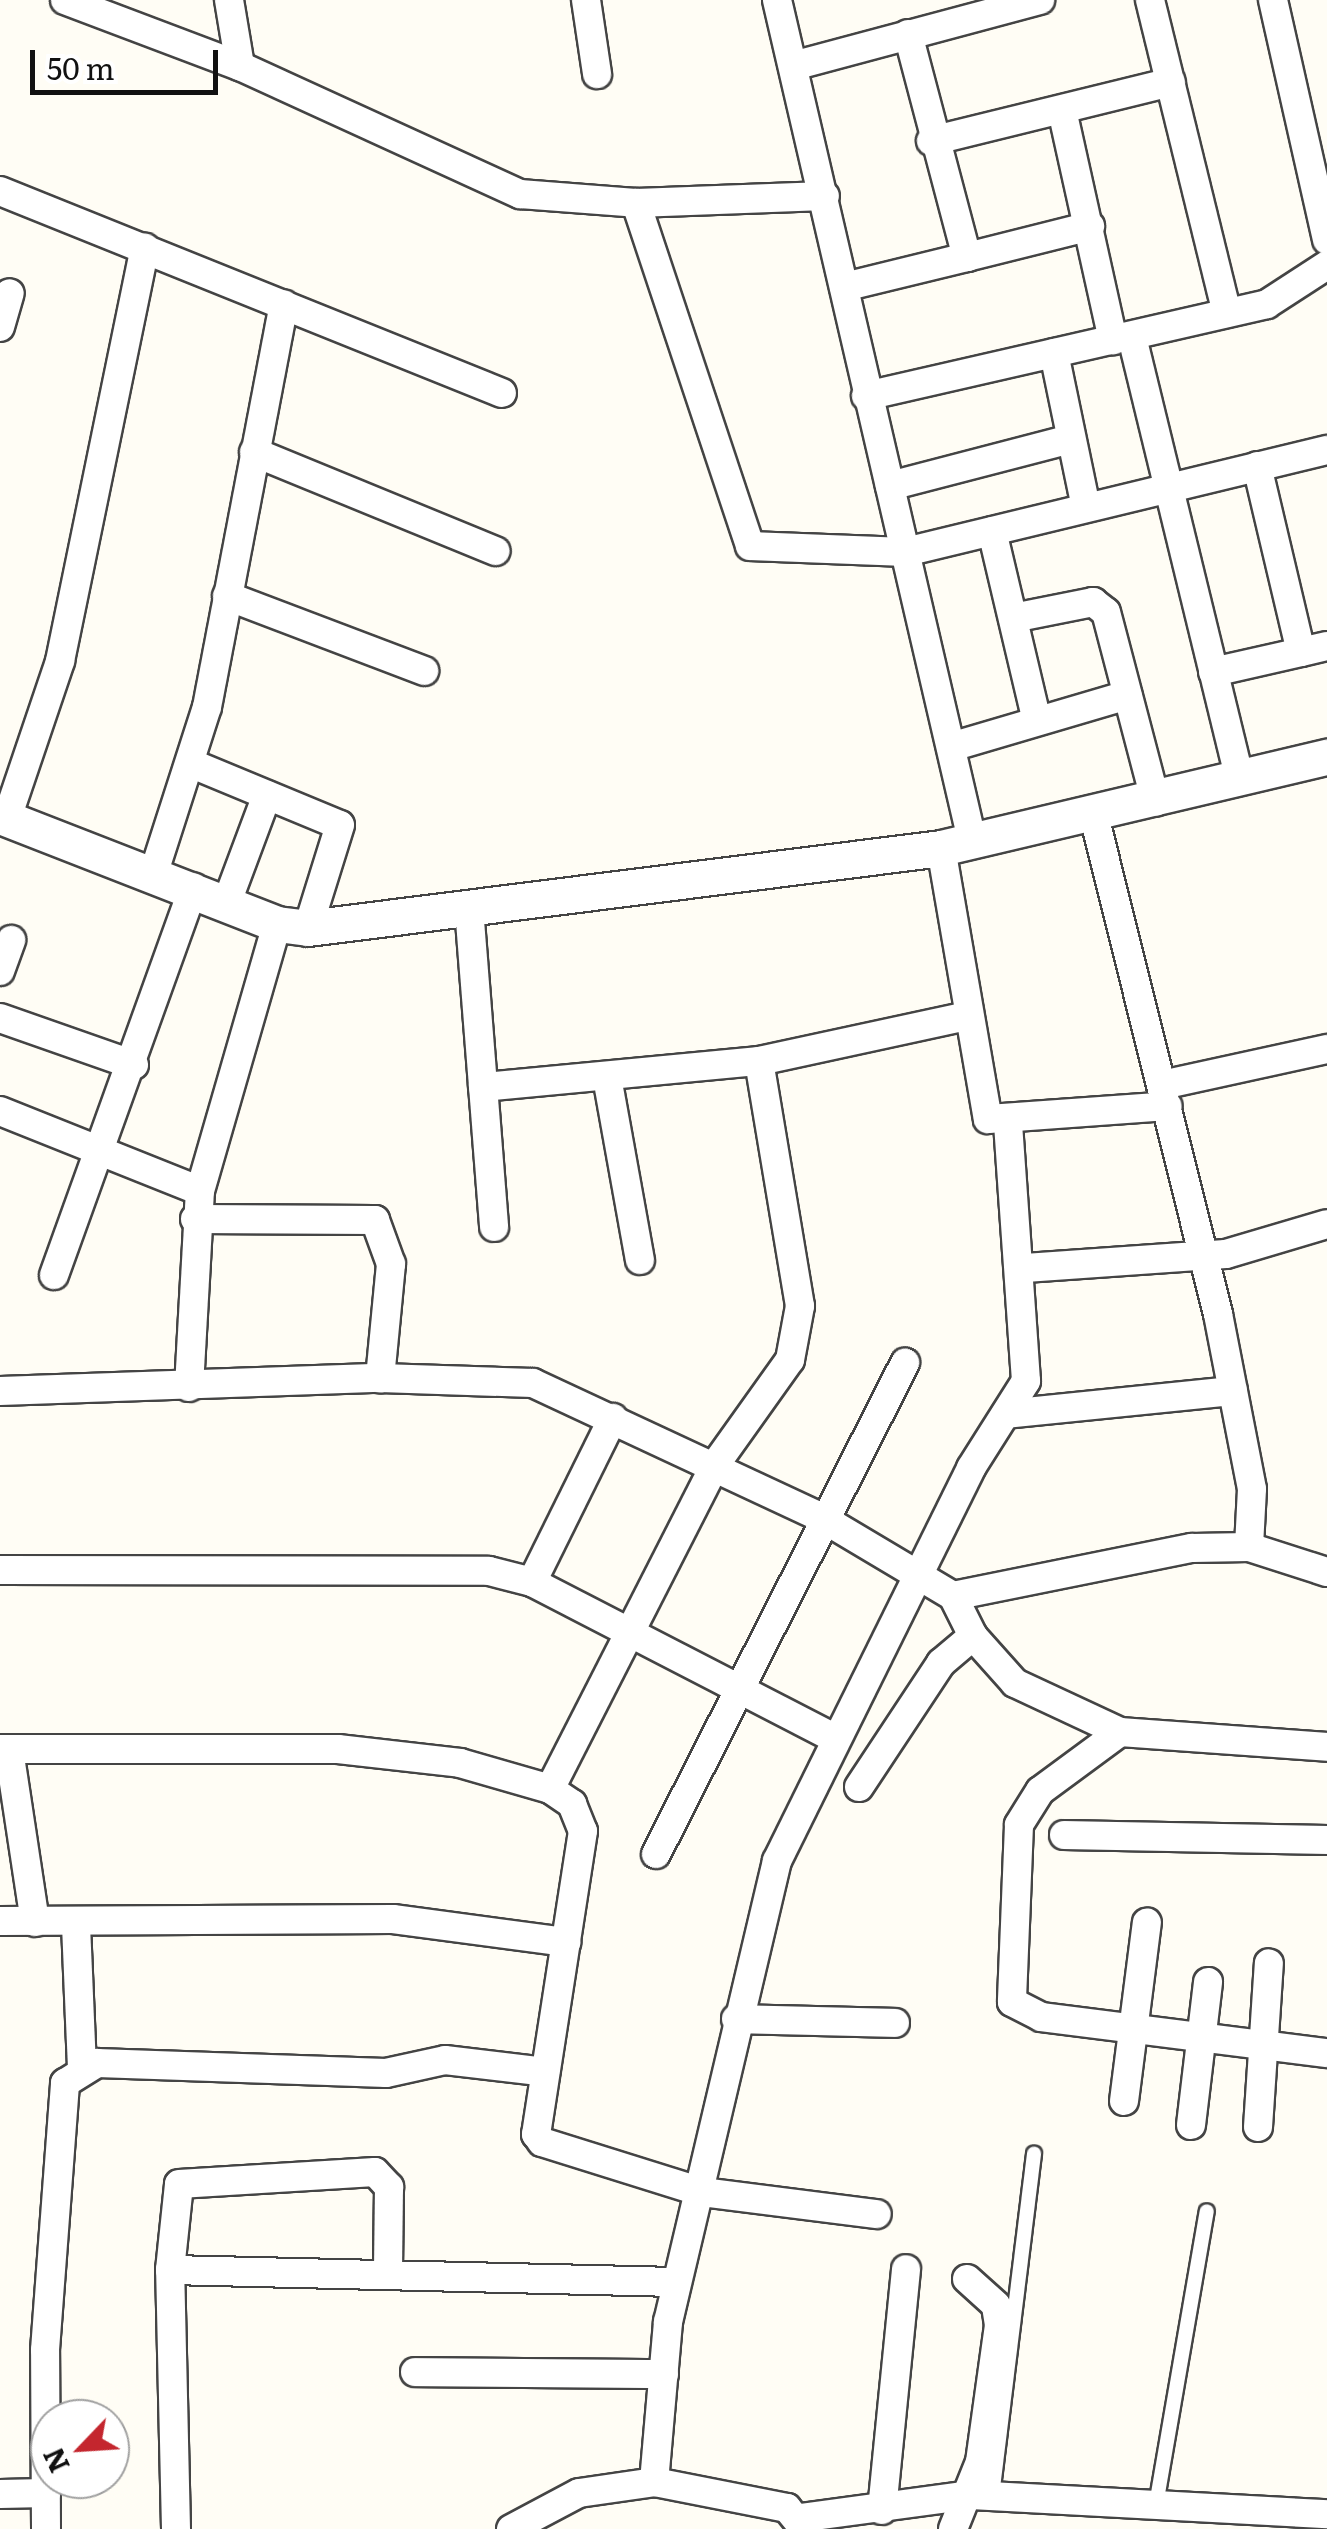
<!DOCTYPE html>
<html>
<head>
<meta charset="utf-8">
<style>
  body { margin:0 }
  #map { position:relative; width:1327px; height:2529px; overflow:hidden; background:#fffdf5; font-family:Literata,serif }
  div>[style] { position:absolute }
  .roads { filter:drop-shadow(2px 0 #444) drop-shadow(-2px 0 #444) drop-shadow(0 2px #444) drop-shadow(0 -2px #444) }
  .service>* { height:14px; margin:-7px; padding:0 7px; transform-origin:7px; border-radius:7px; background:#fff }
  .minor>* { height:28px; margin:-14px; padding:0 14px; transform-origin:14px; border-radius:14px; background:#fff }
  .tertiary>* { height:35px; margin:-17.5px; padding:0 17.5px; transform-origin:17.5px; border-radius:17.5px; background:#fff }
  span { translate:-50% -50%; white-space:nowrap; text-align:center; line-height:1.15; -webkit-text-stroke:10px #fff; paint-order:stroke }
  .north { position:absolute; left:30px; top:2399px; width:100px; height:100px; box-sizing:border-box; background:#fff; border:2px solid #a0a0a0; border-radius:50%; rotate:245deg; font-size:28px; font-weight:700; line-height:40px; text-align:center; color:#111 }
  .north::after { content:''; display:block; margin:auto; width:35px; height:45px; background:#c4262e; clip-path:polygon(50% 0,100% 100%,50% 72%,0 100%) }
  .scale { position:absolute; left:30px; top:50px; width:188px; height:45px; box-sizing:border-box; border:5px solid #111; border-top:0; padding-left:12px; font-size:30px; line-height:35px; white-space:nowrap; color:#111; -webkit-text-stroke:8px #fff; paint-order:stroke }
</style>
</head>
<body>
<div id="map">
  <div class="roads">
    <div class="service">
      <i style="left:992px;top:2496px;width:345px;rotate:-83deg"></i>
      <i style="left:1156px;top:2505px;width:298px;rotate:-80.2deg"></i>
    </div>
    <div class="minor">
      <i style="left:65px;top:0;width:187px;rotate:20.7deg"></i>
      <i style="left:240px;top:66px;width:308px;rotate:24.6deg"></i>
      <i style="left:520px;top:194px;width:116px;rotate:4.4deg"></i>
      <i style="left:636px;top:203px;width:189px;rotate:-2.1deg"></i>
      <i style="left:229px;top:0;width:67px;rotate:80.5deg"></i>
      <i style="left:586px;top:0;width:75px;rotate:81.5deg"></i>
      <i style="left:777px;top:0;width:862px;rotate:76.93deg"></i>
      <i style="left:1150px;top:0;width:322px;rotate:76.2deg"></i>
      <i style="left:1273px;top:0;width:246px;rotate:77.3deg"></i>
      <i style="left:908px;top:34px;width:231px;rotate:75.2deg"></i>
      <i style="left:967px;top:257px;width:127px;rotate:-14.1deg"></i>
      <i style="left:793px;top:66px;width:256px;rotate:-15deg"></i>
      <i style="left:1062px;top:110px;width:236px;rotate:77.5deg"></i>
      <i style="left:931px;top:141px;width:247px;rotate:-13.8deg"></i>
      <i style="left:0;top:191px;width:541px;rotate:21.92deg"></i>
      <i style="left:636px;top:203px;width:361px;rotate:71.6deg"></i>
      <i style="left:750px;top:546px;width:155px;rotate:2.2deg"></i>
      <i style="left:905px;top:552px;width:434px;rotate:-13.6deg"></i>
      <i style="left:844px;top:287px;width:127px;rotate:-13.7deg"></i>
      <i style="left:0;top:327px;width:35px;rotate:-74deg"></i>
      <i style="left:1132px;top:337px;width:456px;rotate:76.3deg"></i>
      <i style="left:1054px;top:353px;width:157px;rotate:78.3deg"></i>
      <i style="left:866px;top:396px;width:411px;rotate:-12.9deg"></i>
      <i style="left:1267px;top:304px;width:72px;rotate:-33deg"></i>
      <i style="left:254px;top:452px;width:261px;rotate:22.3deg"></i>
      <i style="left:1257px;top:466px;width:191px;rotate:76.7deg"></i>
      <i style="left:1301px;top:652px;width:27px;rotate:-13deg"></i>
      <i style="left:890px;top:486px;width:187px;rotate:-14.6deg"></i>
      <i style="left:992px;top:531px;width:195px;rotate:76.7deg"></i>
      <i style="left:227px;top:596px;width:211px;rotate:20.8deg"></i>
      <i style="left:1013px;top:618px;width:82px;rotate:-11.3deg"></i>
      <i style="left:1093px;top:602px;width:16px;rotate:38deg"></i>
      <i style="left:1106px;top:612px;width:196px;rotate:75.3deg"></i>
      <i style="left:1213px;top:672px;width:90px;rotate:-12.8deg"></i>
      <i style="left:951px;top:747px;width:184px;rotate:-16.4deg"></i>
      <i style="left:190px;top:763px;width:162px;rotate:22.5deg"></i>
      <i style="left:340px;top:825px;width:108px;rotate:107.3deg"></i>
      <i style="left:1094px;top:816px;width:513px;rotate:76.02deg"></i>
      <i style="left:1218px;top:1314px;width:178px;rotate:79deg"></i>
      <i style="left:1252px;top:1489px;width:58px;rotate:93deg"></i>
      <i style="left:7px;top:818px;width:166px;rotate:-71.3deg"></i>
      <i style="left:60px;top:661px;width:422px;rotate:-78.4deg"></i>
      <i style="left:941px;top:848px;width:275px;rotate:80.2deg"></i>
      <i style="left:988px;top:1119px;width:180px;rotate:-4.1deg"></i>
      <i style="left:154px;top:872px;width:173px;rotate:-72.2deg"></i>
      <i style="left:207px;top:707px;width:410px;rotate:-79.2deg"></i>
      <i style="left:227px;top:902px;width:114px;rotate:-69.5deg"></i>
      <i style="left:469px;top:908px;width:320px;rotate:85.5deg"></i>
      <i style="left:0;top:971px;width:33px;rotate:-70deg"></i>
      <i style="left:0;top:1018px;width:142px;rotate:19.3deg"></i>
      <i style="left:607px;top:1077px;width:186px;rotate:79.8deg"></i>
      <i style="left:1162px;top:1085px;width:169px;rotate:-12.3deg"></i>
      <i style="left:483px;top:1087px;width:277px;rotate:-5.4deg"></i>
      <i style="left:759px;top:1061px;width:209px;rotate:-12.2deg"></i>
      <i style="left:0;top:1111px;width:215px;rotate:21.8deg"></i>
      <i style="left:195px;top:1219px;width:180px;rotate:0.3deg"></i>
      <i style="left:375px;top:1220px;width:47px;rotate:70deg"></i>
      <i style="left:391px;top:1264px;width:115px;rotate:95.5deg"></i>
      <i style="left:1025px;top:1268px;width:201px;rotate:-4deg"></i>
      <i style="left:1226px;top:1254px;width:105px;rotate:-16.5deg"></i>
      <i style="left:54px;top:1275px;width:412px;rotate:-70.2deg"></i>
      <i style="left:189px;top:1387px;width:196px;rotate:-86.8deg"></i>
      <i style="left:200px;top:1191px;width:278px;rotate:-73.9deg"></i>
      <i style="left:0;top:1391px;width:380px;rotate:-2deg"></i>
      <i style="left:380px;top:1378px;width:153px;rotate:1.9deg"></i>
      <i style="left:533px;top:1383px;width:319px;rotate:25deg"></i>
      <i style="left:822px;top:1518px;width:152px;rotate:30.8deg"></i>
      <i style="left:953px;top:1596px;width:244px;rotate:-11.4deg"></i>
      <i style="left:1192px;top:1548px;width:57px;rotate:-1deg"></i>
      <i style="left:1249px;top:1547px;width:82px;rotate:17.8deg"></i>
      <i style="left:1006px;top:1414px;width:228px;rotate:-5.8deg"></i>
      <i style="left:0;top:1570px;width:489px;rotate:0.1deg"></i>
      <i style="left:489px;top:1571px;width:44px;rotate:14.3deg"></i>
      <i style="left:532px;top:1582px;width:338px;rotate:27.3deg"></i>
      <i style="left:532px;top:1582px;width:183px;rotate:-63.7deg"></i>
      <i style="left:953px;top:1596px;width:45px;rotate:63.4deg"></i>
      <i style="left:973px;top:1636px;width:63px;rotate:48.2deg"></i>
      <i style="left:1015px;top:1683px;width:116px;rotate:25deg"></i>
      <i style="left:1120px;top:1732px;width:208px;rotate:4.1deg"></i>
      <i style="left:1120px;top:1732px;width:99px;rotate:143.6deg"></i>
      <i style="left:1040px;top:1791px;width:40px;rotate:122deg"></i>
      <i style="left:1019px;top:1825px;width:177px;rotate:92.3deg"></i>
      <i style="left:1012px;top:2002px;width:33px;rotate:27deg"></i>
      <i style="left:1041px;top:2017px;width:288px;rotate:7.2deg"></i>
      <i style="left:0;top:1749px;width:338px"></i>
      <i style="left:338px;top:1749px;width:123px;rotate:6.5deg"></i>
      <i style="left:460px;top:1763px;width:94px;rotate:16.1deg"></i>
      <i style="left:550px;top:1789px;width:27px;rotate:34deg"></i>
      <i style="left:572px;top:1804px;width:29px;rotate:68deg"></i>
      <i style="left:583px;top:1831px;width:307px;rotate:98.8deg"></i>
      <i style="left:536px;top:2134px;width:10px;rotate:53deg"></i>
      <i style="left:542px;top:2142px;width:168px;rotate:17.4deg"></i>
      <i style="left:702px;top:2192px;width:176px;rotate:7.2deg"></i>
      <i style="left:9px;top:1750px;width:174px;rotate:81.4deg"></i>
      <i style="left:859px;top:1787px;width:149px;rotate:-56.5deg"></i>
      <i style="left:941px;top:1663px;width:42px;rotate:-40.2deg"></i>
      <i style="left:550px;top:1789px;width:364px;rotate:-63deg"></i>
      <i style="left:715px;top:1465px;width:129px;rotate:-54.5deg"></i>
      <i style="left:790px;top:1360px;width:55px;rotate:-79.5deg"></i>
      <i style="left:800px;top:1306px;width:248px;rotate:-99.5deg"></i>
      <i style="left:1064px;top:1835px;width:263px;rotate:1.1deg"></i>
      <i style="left:656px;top:1854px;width:551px;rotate:-63.11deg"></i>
      <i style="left:0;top:1921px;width:393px;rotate:-0.3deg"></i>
      <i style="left:393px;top:1919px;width:175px;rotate:7.6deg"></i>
      <i style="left:76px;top:1925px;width:143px;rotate:87.6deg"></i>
      <i style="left:736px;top:2019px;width:159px;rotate:1.4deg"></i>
      <i style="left:1124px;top:2101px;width:180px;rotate:-82.7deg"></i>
      <i style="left:1191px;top:2125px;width:144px;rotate:-83.2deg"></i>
      <i style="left:1258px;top:2127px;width:164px;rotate:-86.2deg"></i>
      <i style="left:170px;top:2270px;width:506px;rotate:1.36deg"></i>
      <i style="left:415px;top:2372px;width:249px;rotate:0.5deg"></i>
      <i style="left:0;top:2494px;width:46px;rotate:-1.2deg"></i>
      <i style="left:882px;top:2510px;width:242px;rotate:-84.3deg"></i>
      <i style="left:800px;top:2518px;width:173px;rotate:-7.7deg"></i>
      <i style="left:971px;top:2495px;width:357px;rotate:3.1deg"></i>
      <i style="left:46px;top:2529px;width:179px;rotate:-90.3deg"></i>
      <i style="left:45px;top:2350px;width:268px;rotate:-85.7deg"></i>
      <i style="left:65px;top:2083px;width:38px;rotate:-32deg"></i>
      <i style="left:97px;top:2063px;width:289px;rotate:2deg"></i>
      <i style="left:386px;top:2073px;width:60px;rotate:-12.4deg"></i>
      <i style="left:445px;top:2060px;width:101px;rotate:6.8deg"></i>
      <i style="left:176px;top:2529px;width:259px;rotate:-91.3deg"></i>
      <i style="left:170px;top:2270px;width:86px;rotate:-84deg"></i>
      <i style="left:179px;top:2184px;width:196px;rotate:-3.5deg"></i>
      <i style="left:375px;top:2172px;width:21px;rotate:47deg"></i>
      <i style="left:389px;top:2187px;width:87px;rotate:90.7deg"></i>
      <i style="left:511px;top:2529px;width:77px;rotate:-27.9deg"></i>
      <i style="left:579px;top:2493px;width:76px;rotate:-8.3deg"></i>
      <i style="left:804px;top:2529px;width:27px;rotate:-129deg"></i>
      <i style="left:787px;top:2508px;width:136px;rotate:-168.9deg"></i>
      <i style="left:654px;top:2482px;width:161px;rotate:-85deg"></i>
      <i style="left:668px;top:2322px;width:474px;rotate:-76.7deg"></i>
      <i style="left:777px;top:1861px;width:438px;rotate:-63.7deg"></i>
      <i style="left:971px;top:1468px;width:103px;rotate:-57.7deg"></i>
      <i style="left:1026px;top:1381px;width:259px;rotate:-94deg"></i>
      <i style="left:953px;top:2529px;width:72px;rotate:-68.1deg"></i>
      <i style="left:980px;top:2462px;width:138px;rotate:-82.1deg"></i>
      <i style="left:999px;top:2325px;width:20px;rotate:-99deg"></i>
      <i style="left:996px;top:2305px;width:39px;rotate:-138deg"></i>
    </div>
    <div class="tertiary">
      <i style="left:0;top:816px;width:297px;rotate:21.3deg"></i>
      <i style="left:277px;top:924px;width:31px;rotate:7deg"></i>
      <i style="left:308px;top:928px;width:638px;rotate:-7.2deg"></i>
      <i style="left:941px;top:848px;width:397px;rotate:-13.3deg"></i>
    </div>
  </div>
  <div class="north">N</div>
  <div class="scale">50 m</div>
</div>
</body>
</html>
